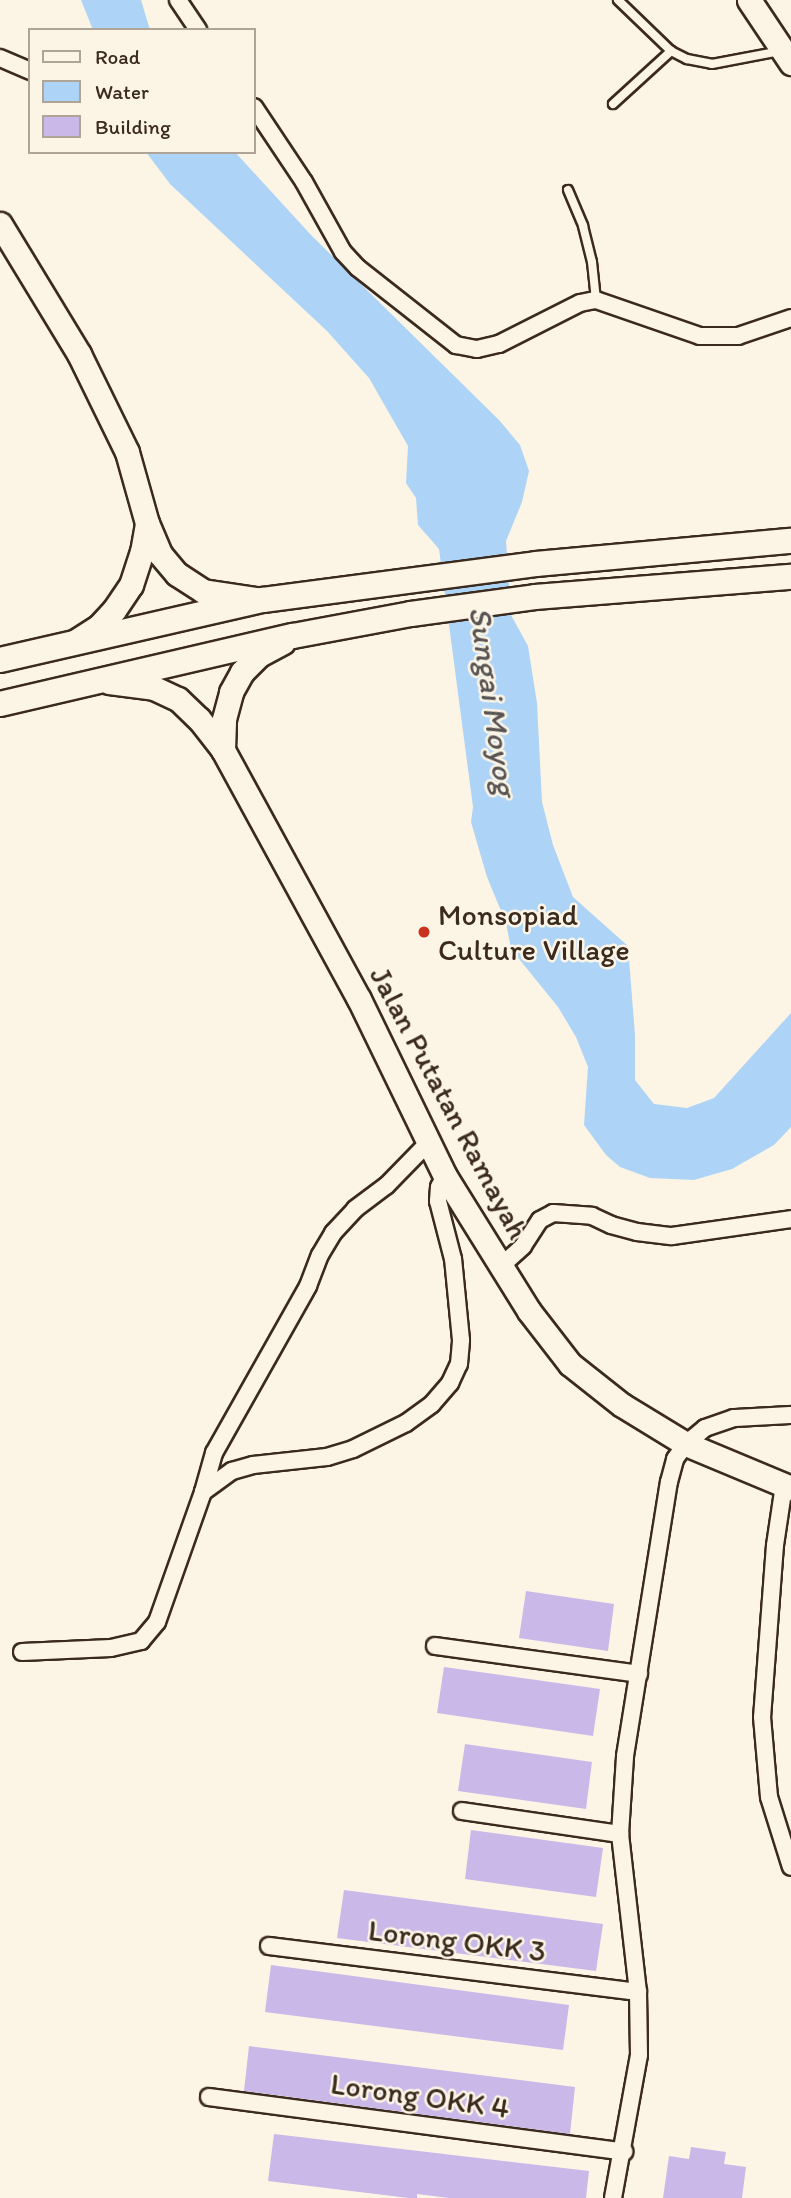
<!DOCTYPE html>
<html>
<head>
<meta charset="utf-8">
<style>
  body { margin:0 }
  #map { position:relative; width:791px; height:2198px; overflow:hidden; background:#fcf5e5; font-family:Itim,sans-serif }
  div>[style] { position:absolute }
  .water>* { inset:0; background:#add4f7 }
  .building>* { inset:0; background:#cab8e9 }
  .roads { filter:drop-shadow(2px 0 #3b2a1e) drop-shadow(-2px 0 #3b2a1e) drop-shadow(0 2px #3b2a1e) drop-shadow(0 -2px #3b2a1e) }
  .lane>* { height:8px; margin:-4px; padding:0 4px; transform-origin:4px; border-radius:4px; background:#fcf5e5 }
  .street>* { height:16px; margin:-8px; padding:0 8px; transform-origin:8px; border-radius:8px; background:#fcf5e5 }
  .secondary>* { height:23px; margin:-11.5px; padding:0 11.5px; transform-origin:11.5px; border-radius:11.5px; background:#fcf5e5 }
  .primary>* { height:24px; margin:-12px; padding:0 12px; transform-origin:12px; border-radius:12px; background:#fcf5e5 }
  .dots>* { width:19px; height:19px; translate:-50% -50%; box-sizing:border-box; border:4px solid #fcf5e5; border-radius:50% }
  span { translate:-50% -50%; white-space:nowrap; text-align:center; line-height:1.15; -webkit-text-stroke:5px #fcf5e5; paint-order:stroke }
  .poi-label { font-size:30px; color:#3b2a1e }
  .left { translate:0 -50%; text-align:left }
  .street-label { font-size:30px; color:#3b2a1e }
  .water-label { font-size:32px; color:#585454; font-style:italic }
  .legend { position:absolute; left:28px; top:28px; width:228px; height:126px; box-sizing:border-box; background:#fcf5e5; border:2px solid #afa495; margin:0; padding:9px 12px; list-style:none; font-size:21px; color:#3b2a1e }
  .legend li { display:flex; align-items:center; gap:14px; height:35px }
  .legend b { width:35px; border:2px solid #afa495 }
</style>
</head>
<body>
<div id="map">
  <div class="water">
    <i style="clip-path:polygon(81px 0,141px 0,150px 30px,93px 30px)"></i>
    <i style="clip-path:polygon(146px 152px,235px 152px,311px 235px,499px 420px,520px 445px,529px 471px,522px 502px,506px 541px,511px 615px,528px 646px,537px 703px,542px 802px,553px 845px,573px 897px,628px 946px,635px 1035px,635px 1080px,654px 1104px,687px 1108px,714px 1098px,791px 1013px,791px 1127px,774px 1145px,732px 1169px,694px 1180px,650px 1178px,620px 1167px,606px 1155px,584px 1125px,588px 1067px,576px 1037px,558px 1007px,511px 949px,506px 923px,487px 877px,471px 822px,473px 807px,439px 549px,418px 525px,416px 498px,406px 483px,408px 446px,369px 378px,327px 331px,170px 184px)"></i>
  </div>
  <div class="building">
    <i style="clip-path:polygon(526px 1591px,614px 1604px,608px 1651px,519px 1638px)"></i>
    <i style="clip-path:polygon(444px 1667px,600px 1689px,593px 1736px,437px 1713px)"></i>
    <i style="clip-path:polygon(465px 1744px,592px 1762px,586px 1809px,458px 1791px)"></i>
    <i style="clip-path:polygon(471px 1830px,603px 1848px,596px 1897px,465px 1879px)"></i>
    <i style="clip-path:polygon(344px 1890px,603px 1924px,596px 1971px,337px 1938px)"></i>
    <i style="clip-path:polygon(271px 1965px,569px 2005px,563px 2050px,265px 2012px)"></i>
    <i style="clip-path:polygon(249px 2046px,575px 2087px,570px 2134px,244px 2091px)"></i>
    <i style="clip-path:polygon(274px 2134px,589px 2171px,586px 2198px,449px 2198px,417px 2194px,417px 2198px,409px 2198px,268px 2181px)"></i>
    <i style="clip-path:polygon(691px 2147px,726px 2152px,724px 2164px,746px 2167px,742px 2198px,663px 2198px,669px 2156px,689px 2159px)"></i>
  </div>
  <div class="roads">
    <div class="lane">
      <i style="left:618px;top:0;width:74px;rotate:43.9deg"></i>
      <i style="left:671px;top:51px;width:18px;rotate:27deg"></i>
      <i style="left:687px;top:59px;width:25px;rotate:11deg"></i>
      <i style="left:712px;top:64px;width:69px;rotate:-10.8deg"></i>
      <i style="left:613px;top:104px;width:79px;rotate:-42.4deg"></i>
      <i style="left:568px;top:190px;width:39px;rotate:67deg"></i>
      <i style="left:583px;top:226px;width:37px;rotate:76deg"></i>
      <i style="left:592px;top:262px;width:38px;rotate:84deg"></i>
    </div>
    <div class="street">
      <i style="left:178px;top:0;width:36px;rotate:56deg"></i>
      <i style="left:0;top:58px;width:33px;rotate:23deg"></i>
      <i style="left:254px;top:107px;width:90px;rotate:56.3deg"></i>
      <i style="left:304px;top:182px;width:80px;rotate:60.9deg"></i>
      <i style="left:343px;top:252px;width:22px;rotate:47deg"></i>
      <i style="left:358px;top:268px;width:125px;rotate:38.2deg"></i>
      <i style="left:456px;top:345px;width:21px;rotate:11deg"></i>
      <i style="left:477px;top:349px;width:23px;rotate:-13deg"></i>
      <i style="left:499px;top:344px;width:91px;rotate:-26.8deg"></i>
      <i style="left:580px;top:303px;width:16px;rotate:-11deg"></i>
      <i style="left:596px;top:300px;width:110px;rotate:19.1deg"></i>
      <i style="left:700px;top:336px;width:38px"></i>
      <i style="left:738px;top:336px;width:56px;rotate:-18.8deg"></i>
      <i style="left:500px;top:1267px;width:31px;rotate:-42deg"></i>
      <i style="left:523px;top:1246px;width:31px;rotate:-57deg"></i>
      <i style="left:540px;top:1220px;width:15px;rotate:-28deg"></i>
      <i style="left:553px;top:1213px;width:39px;rotate:4deg"></i>
      <i style="left:592px;top:1216px;width:21px;rotate:25deg"></i>
      <i style="left:611px;top:1225px;width:27px;rotate:15deg"></i>
      <i style="left:637px;top:1232px;width:35px;rotate:7deg"></i>
      <i style="left:672px;top:1236px;width:120px;rotate:-8.1deg"></i>
      <i style="left:784px;top:1485px;width:61px;rotate:98.5deg"></i>
      <i style="left:775px;top:1545px;width:172px;rotate:94.3deg"></i>
      <i style="left:762px;top:1717px;width:80px;rotate:85deg"></i>
      <i style="left:769px;top:1797px;width:73px;rotate:72.6deg"></i>
      <i style="left:203px;top:1492px;width:41px;rotate:-74.2deg"></i>
      <i style="left:214px;top:1453px;width:192px;rotate:-60.6deg"></i>
      <i style="left:308px;top:1286px;width:33px;rotate:-69deg"></i>
      <i style="left:320px;top:1255px;width:26px;rotate:-59deg"></i>
      <i style="left:333px;top:1233px;width:33px;rotate:-47deg"></i>
      <i style="left:355px;top:1209px;width:39px;rotate:-37deg"></i>
      <i style="left:386px;top:1186px;width:59px;rotate:-45.7deg"></i>
      <i style="left:435px;top:1646px;width:206px;rotate:7.8deg"></i>
      <i style="left:22px;top:1652px;width:89px;rotate:-2.6deg"></i>
      <i style="left:111px;top:1648px;width:31px;rotate:-13deg"></i>
      <i style="left:141px;top:1641px;width:25px;rotate:-50deg"></i>
      <i style="left:157px;top:1622px;width:138px;rotate:-70.5deg"></i>
      <i style="left:203px;top:1492px;width:36px;rotate:-36deg"></i>
      <i style="left:232px;top:1471px;width:22px;rotate:-16deg"></i>
      <i style="left:253px;top:1465px;width:74px;rotate:-6.2deg"></i>
      <i style="left:327px;top:1457px;width:27px;rotate:-17deg"></i>
      <i style="left:353px;top:1449px;width:59px;rotate:-26.1deg"></i>
      <i style="left:406px;top:1423px;width:32px;rotate:-36deg"></i>
      <i style="left:432px;top:1404px;width:28px;rotate:-49deg"></i>
      <i style="left:450px;top:1383px;width:21px;rotate:-65deg"></i>
      <i style="left:459px;top:1364px;width:24px;rotate:-85deg"></i>
      <i style="left:461px;top:1340px;width:81px;rotate:-95.6deg"></i>
      <i style="left:453px;top:1259px;width:60px;rotate:-104.5deg"></i>
      <i style="left:438px;top:1201px;width:14px;rotate:-86deg"></i>
      <i style="left:439px;top:1187px;width:13px;rotate:-61deg"></i>
      <i style="left:462px;top:1811px;width:160px;rotate:8.3deg"></i>
      <i style="left:269px;top:1946px;width:372px;rotate:7.1deg"></i>
      <i style="left:209px;top:2097px;width:419px;rotate:7.5deg"></i>
      <i style="left:613px;top:2198px;width:145px;rotate:-79.7deg"></i>
      <i style="left:639px;top:2055px;width:63px;rotate:-90.9deg"></i>
      <i style="left:638px;top:1992px;width:159px;rotate:-96.5deg"></i>
      <i style="left:620px;top:1834px;width:78px;rotate:-86.3deg"></i>
      <i style="left:625px;top:1756px;width:278px;rotate:-80.9deg"></i>
      <i style="left:669px;top:1482px;width:24px;rotate:-75deg"></i>
      <i style="left:675px;top:1459px;width:19px;rotate:-54deg"></i>
      <i style="left:686px;top:1444px;width:25px;rotate:-40deg"></i>
      <i style="left:705px;top:1428px;width:31px;rotate:-19deg"></i>
      <i style="left:734px;top:1418px;width:57px;rotate:-3deg"></i>
    </div>
    <div class="secondary">
      <i style="left:749px;top:0;width:76px;rotate:56.3deg"></i>
      <i style="left:0;top:224px;width:152px;rotate:58.7deg"></i>
      <i style="left:79px;top:354px;width:109px;rotate:63.9deg"></i>
      <i style="left:127px;top:452px;width:74px;rotate:74.3deg"></i>
      <i style="left:147px;top:523px;width:34px;rotate:67deg"></i>
      <i style="left:160px;top:554px;width:26px;rotate:50deg"></i>
      <i style="left:177px;top:574px;width:31px;rotate:33deg"></i>
      <i style="left:203px;top:591px;width:54px;rotate:8.6deg"></i>
      <i style="left:76px;top:641px;width:27px;rotate:-33deg"></i>
      <i style="left:99px;top:626px;width:22px;rotate:-47deg"></i>
      <i style="left:114px;top:610px;width:30px;rotate:-56deg"></i>
      <i style="left:131px;top:585px;width:35px;rotate:-72deg"></i>
      <i style="left:142px;top:552px;width:29px;rotate:-80deg"></i>
      <i style="left:109px;top:682px;width:45px;rotate:7.6deg"></i>
      <i style="left:154px;top:688px;width:26px;rotate:25deg"></i>
      <i style="left:178px;top:699px;width:29px;rotate:44deg"></i>
      <i style="left:199px;top:719px;width:39px;rotate:52deg"></i>
      <i style="left:223px;top:750px;width:284px;rotate:61.4deg"></i>
      <i style="left:359px;top:999px;width:197px;rotate:64.1deg"></i>
      <i style="left:445px;top:1176px;width:159px;rotate:58.1deg"></i>
      <i style="left:529px;top:1311px;width:67px;rotate:52.3deg"></i>
      <i style="left:570px;top:1364px;width:66px;rotate:38.3deg"></i>
      <i style="left:622px;top:1405px;width:75px;rotate:31.4deg"></i>
      <i style="left:686px;top:1444px;width:114px;rotate:22.7deg"></i>
      <i style="left:223px;top:750px;width:31px;rotate:-88deg"></i>
      <i style="left:224px;top:719px;width:28px;rotate:-75deg"></i>
      <i style="left:231px;top:692px;width:23px;rotate:-61deg"></i>
      <i style="left:242px;top:672px;width:24px;rotate:-45deg"></i>
      <i style="left:259px;top:655px;width:27px;rotate:-28deg"></i>
    </div>
    <div class="primary">
      <i style="left:0;top:660px;width:270px;rotate:-12.9deg"></i>
      <i style="left:263px;top:600px;width:275px;rotate:-7.5deg"></i>
      <i style="left:536px;top:564px;width:256px;rotate:-5.2deg"></i>
      <i style="left:0;top:704px;width:301px;rotate:-13.1deg"></i>
      <i style="left:293px;top:636px;width:120px;rotate:-10.6deg"></i>
      <i style="left:411px;top:614px;width:125px;rotate:-7.8deg"></i>
      <i style="left:535px;top:597px;width:257px;rotate:-4.5deg"></i>
    </div>
  </div>
  <div class="dots">
    <i style="left:424px;top:932px;background:#c8321e"></i>
  </div>
  <div class="poi-label">
    <span class="left" style="left:438px;top:932px">Monsopiad<br>Culture Village</span>
  </div>
  <div class="street-label">
    <span style="left:449px;top:1103px;rotate:62deg">Jalan Putatan Ramayah</span>
    <span style="left:457px;top:1941px;rotate:7deg">Lorong OKK 3</span>
    <span style="left:420px;top:2096px;rotate:8deg">Lorong OKK 4</span>
  </div>
  <div class="water-label">
    <span style="left:493px;top:701px;rotate:82deg">Sungai Moyog</span>
  </div>
  <ul class="legend">
  <li><b style="height:9px;background:#fcf5e5"></b>Road</li>
  <li><b style="height:19px;background:#add4f7"></b>Water</li>
  <li><b style="height:19px;background:#cab8e9"></b>Building</li>
  </ul>
</div>
</body>
</html>
